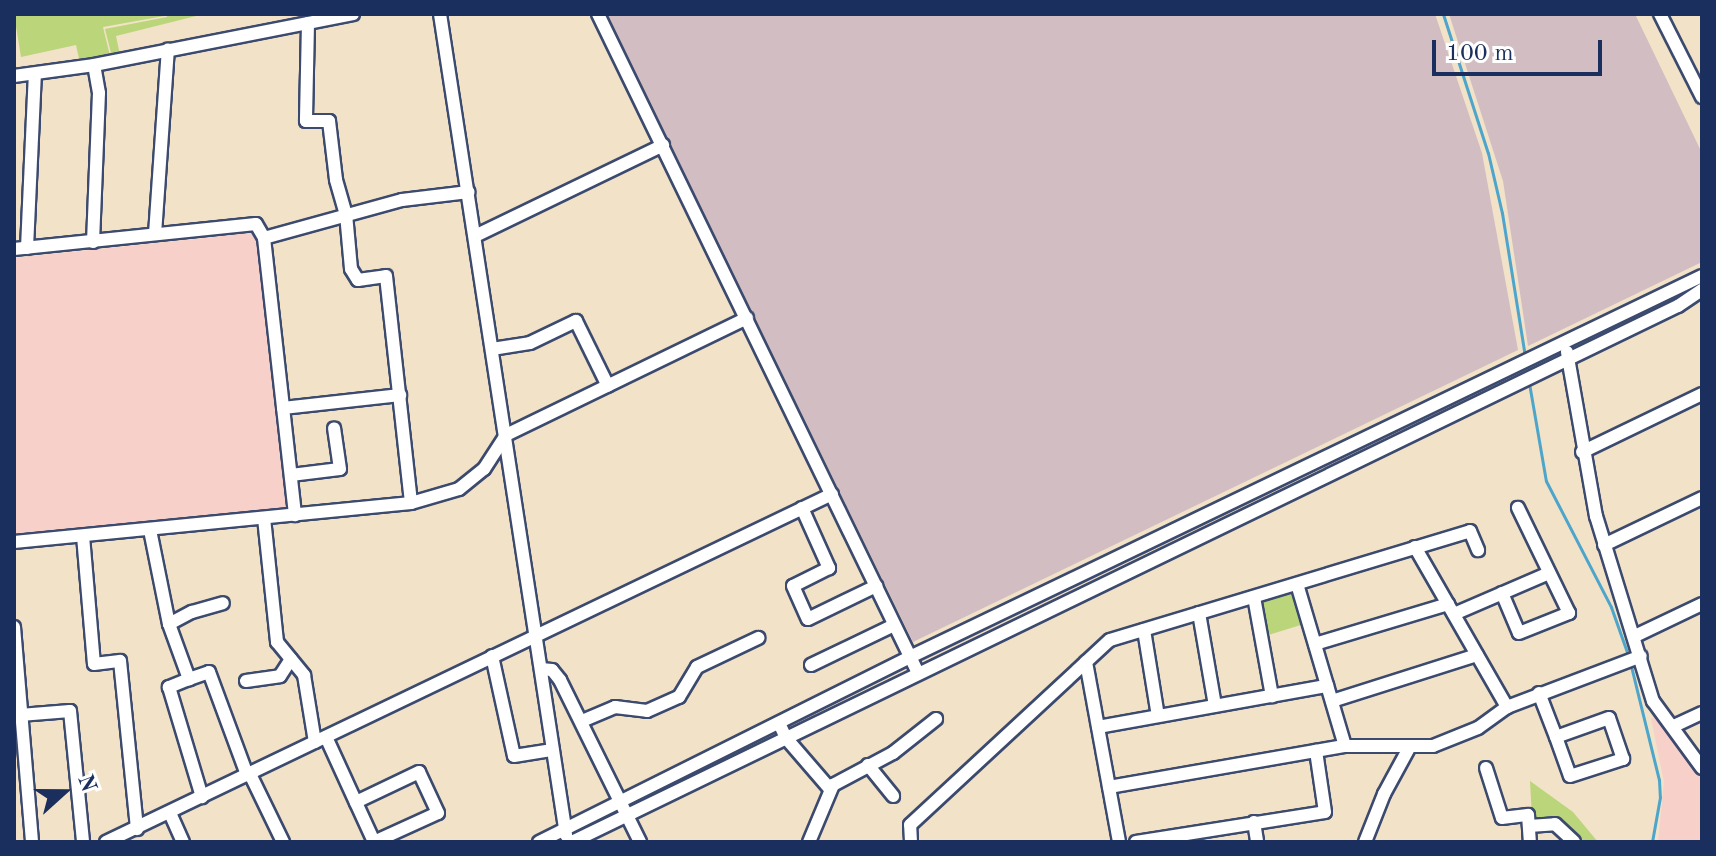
<!DOCTYPE html>
<html>
<head>
<meta charset="utf-8">
<style>
  body { margin:0 }
  #map { position:relative; width:1716px; height:856px; overflow:hidden; background:#f2e2c7; font-family:"Old Standard TT",serif }
  div>[style] { position:absolute }
  .built>* { inset:0; background:#f7d0ca }
  .industrial>* { inset:0; background:#d2bec2 }
  .green>* { inset:0; background:#bbd57a }
  .stream>* { height:3px; margin:-1.5px; padding:0 1.5px; transform-origin:1.5px; border-radius:1.5px; background:#4ea5cb }
  .roads { filter:drop-shadow(2px 0 #3b4a6e) drop-shadow(-2px 0 #3b4a6e) drop-shadow(0 2px #3b4a6e) drop-shadow(0 -2px #3b4a6e) }
  .minor>* { height:12px; margin:-6px; padding:0 6px; transform-origin:6px; border-radius:6px; background:#fff }
  span { translate:-50% -50%; white-space:nowrap; text-align:center; line-height:1.15; -webkit-text-stroke:6px #fff; paint-order:stroke }
  .frame { position:absolute; inset:0; border:16px solid #1b2f5e; pointer-events:none }
  .north { position:absolute; left:24px; top:752px; width:80px; height:80px; -webkit-text-stroke:6px #fff; paint-order:stroke; rotate:69deg; font-size:22px; font-weight:700; line-height:32px; text-align:center; color:#1b2f5e }
  .north::after { content:''; display:block; margin:auto; width:28px; height:36px; background:#1b2f5e; clip-path:polygon(50% 0,100% 100%,50% 72%,0 100%) }
  .scale { position:absolute; left:1432px; top:40px; width:170px; height:36px; box-sizing:border-box; border:4px solid #1b2f5e; border-top:0; padding-left:10px; font-size:24px; line-height:28px; white-space:nowrap; color:#1b2f5e; -webkit-text-stroke:6px #fff; paint-order:stroke }
</style>
</head>
<body>
<div id="map">
  <div class="built">
    <i style="clip-path:polygon(252px 233px,258px 242px,288px 509px,14px 534px,14px 258px)"></i>
    <i style="clip-path:polygon(1661px 716px,1702px 775px,1702px 842px,1658px 842px,1664px 782px,1651px 718px)"></i>
  </div>
  <div class="industrial">
    <i style="clip-path:polygon(606px 14px,1435px 14px,1482px 153px,1518px 350px,913px 642px)"></i>
    <i style="clip-path:polygon(1449px 14px,1635px 14px,1702px 153px,1702px 262px,1528px 346px,1503px 181px)"></i>
  </div>
  <div class="green">
    <i style="clip-path:polygon(14px 14px,164px 14px,164px 16px,103px 27px,110px 56px,80px 63px,76px 45px,21px 57px)"></i>
    <i style="clip-path:polygon(167px 14px,204px 14px,116px 36px,120px 55px,112px 57px,105px 29px,167px 17px)"></i>
    <i style="clip-path:polygon(1291px 591px,1304px 624px,1265px 636px,1262px 600px)"></i>
    <i style="clip-path:polygon(1530px 781px,1573px 812px,1598px 842px,1579px 842px,1532px 818px)"></i>
  </div>
  <div class="stream">
    <i style="left:1443px;top:14px;width:146px;rotate:72.1deg"></i>
    <i style="left:1488px;top:153px;width:62px;rotate:76.9deg"></i>
    <i style="left:1502px;top:213px;width:145px;rotate:80.9deg"></i>
    <i style="left:1529px;top:383px;width:99px;rotate:80.2deg"></i>
    <i style="left:1546px;top:481px;width:142px;rotate:62.7deg"></i>
    <i style="left:1611px;top:607px;width:51px;rotate:70.5deg"></i>
    <i style="left:1630px;top:662px;width:122px;rotate:76.2deg"></i>
    <i style="left:1659px;top:780px;width:17px;rotate:87deg"></i>
    <i style="left:1660px;top:797px;width:46px;rotate:100.1deg"></i>
  </div>
  <div class="roads">
    <div class="minor">
      <i style="left:440px;top:14px;width:831px;rotate:81.27deg"></i>
      <i style="left:598px;top:14px;width:733px;rotate:64.1deg"></i>
      <i style="left:1660px;top:14px;width:93px;rotate:63.2deg"></i>
      <i style="left:308px;top:23px;width:98px;rotate:91.2deg"></i>
      <i style="left:306px;top:121px;width:23px"></i>
      <i style="left:329px;top:121px;width:59px;rotate:83.2deg"></i>
      <i style="left:336px;top:180px;width:35px;rotate:74deg"></i>
      <i style="left:346px;top:214px;width:55px;rotate:84.8deg"></i>
      <i style="left:351px;top:269px;width:13px;rotate:58deg"></i>
      <i style="left:358px;top:280px;width:28px;rotate:-8deg"></i>
      <i style="left:386px;top:276px;width:228px;rotate:83.7deg"></i>
      <i style="left:14px;top:76px;width:81px;rotate:-7.8deg"></i>
      <i style="left:94px;top:65px;width:264px;rotate:-11.1deg"></i>
      <i style="left:155px;top:234px;width:185px;rotate:-86deg"></i>
      <i style="left:475px;top:236px;width:209px;rotate:-25.8deg"></i>
      <i style="left:264px;top:238px;width:143px;rotate:-15.4deg"></i>
      <i style="left:402px;top:200px;width:67px;rotate:-6.8deg"></i>
      <i style="left:93px;top:242px;width:149px;rotate:-87.7deg"></i>
      <i style="left:99px;top:93px;width:28px;rotate:-100deg"></i>
      <i style="left:27px;top:248px;width:173px;rotate:-87.4deg"></i>
      <i style="left:14px;top:249px;width:243px;rotate:-5.9deg"></i>
      <i style="left:256px;top:224px;width:16px;rotate:60deg"></i>
      <i style="left:264px;top:238px;width:279px;rotate:83.6deg"></i>
      <i style="left:492px;top:349px;width:38px;rotate:-9deg"></i>
      <i style="left:530px;top:343px;width:51px;rotate:-25.6deg"></i>
      <i style="left:576px;top:321px;width:72px;rotate:63.8deg"></i>
      <i style="left:1567px;top:352px;width:167px;rotate:80deg"></i>
      <i style="left:1596px;top:516px;width:194px;rotate:72.9deg"></i>
      <i style="left:1653px;top:701px;width:83px;rotate:53.8deg"></i>
      <i style="left:283px;top:408px;width:118px;rotate:-6.3deg"></i>
      <i style="left:1582px;top:452px;width:133px;rotate:-25.8deg"></i>
      <i style="left:291px;top:475px;width:49px;rotate:-7deg"></i>
      <i style="left:340px;top:469px;width:41px;rotate:-98.3deg"></i>
      <i style="left:802px;top:508px;width:66px;rotate:65.8deg"></i>
      <i style="left:829px;top:568px;width:40px;rotate:153.4deg"></i>
      <i style="left:793px;top:586px;width:36px;rotate:66deg"></i>
      <i style="left:808px;top:619px;width:76px;rotate:-25.9deg"></i>
      <i style="left:264px;top:518px;width:125px;rotate:84deg"></i>
      <i style="left:277px;top:642px;width:43px;rotate:50.7deg"></i>
      <i style="left:304px;top:675px;width:68px;rotate:80.7deg"></i>
      <i style="left:150px;top:530px;width:96px;rotate:78.6deg"></i>
      <i style="left:169px;top:624px;width:59px;rotate:70deg"></i>
      <i style="left:189px;top:679px;width:21px;rotate:-19deg"></i>
      <i style="left:209px;top:672px;width:110px;rotate:69.7deg"></i>
      <i style="left:83px;top:536px;width:128px;rotate:85.1deg"></i>
      <i style="left:94px;top:664px;width:26px;rotate:-7deg"></i>
      <i style="left:120px;top:661px;width:169px;rotate:84.2deg"></i>
      <i style="left:14px;top:542px;width:399px;rotate:-5.6deg"></i>
      <i style="left:411px;top:503px;width:50px;rotate:-16.3deg"></i>
      <i style="left:459px;top:489px;width:32px;rotate:-39deg"></i>
      <i style="left:484px;top:469px;width:40px;rotate:-57.1deg"></i>
      <i style="left:506px;top:435px;width:268px;rotate:-25.9deg"></i>
      <i style="left:1604px;top:545px;width:109px;rotate:-25.6deg"></i>
      <i style="left:1415px;top:547px;width:185px;rotate:60.1deg"></i>
      <i style="left:1297px;top:584px;width:169px;rotate:73.5deg"></i>
      <i style="left:1502px;top:593px;width:43px;rotate:67deg"></i>
      <i style="left:1519px;top:633px;width:54px;rotate:-21.8deg"></i>
      <i style="left:1569px;top:613px;width:117px;rotate:-115.9deg"></i>
      <i style="left:1254px;top:597px;width:101px;rotate:79.7deg"></i>
      <i style="left:1199px;top:613px;width:94px;rotate:80.2deg"></i>
      <i style="left:1454px;top:614px;width:101px;rotate:-23.3deg"></i>
      <i style="left:169px;top:624px;width:26px;rotate:-28deg"></i>
      <i style="left:192px;top:612px;width:32px;rotate:-16deg"></i>
      <i style="left:14px;top:627px;width:216px;rotate:85.2deg"></i>
      <i style="left:1144px;top:630px;width:87px;rotate:80.8deg"></i>
      <i style="left:1635px;top:636px;width:74px;rotate:-25.5deg"></i>
      <i style="left:1315px;top:644px;width:139px;rotate:-16.7deg"></i>
      <i style="left:492px;top:656px;width:102px;rotate:77.6deg"></i>
      <i style="left:514px;top:756px;width:39px;rotate:-9deg"></i>
      <i style="left:1086px;top:662px;width:183px;rotate:79.6deg"></i>
      <i style="left:811px;top:665px;width:92px;rotate:-25.7deg"></i>
      <i style="left:541px;top:669px;width:11px;rotate:5deg"></i>
      <i style="left:552px;top:670px;width:13px;rotate:51deg"></i>
      <i style="left:560px;top:680px;width:181px;rotate:63.7deg"></i>
      <i style="left:189px;top:679px;width:22px;rotate:158deg"></i>
      <i style="left:169px;top:687px;width:115px;rotate:73.3deg"></i>
      <i style="left:246px;top:681px;width:34px;rotate:-8deg"></i>
      <i style="left:280px;top:676px;width:20px;rotate:-57deg"></i>
      <i style="left:1539px;top:693px;width:47px;rotate:68.9deg"></i>
      <i style="left:1556px;top:737px;width:41px;rotate:70.3deg"></i>
      <i style="left:1570px;top:776px;width:56px;rotate:-17.8deg"></i>
      <i style="left:1623px;top:759px;width:43px;rotate:-108.9deg"></i>
      <i style="left:1609px;top:718px;width:56px;rotate:160.3deg"></i>
      <i style="left:1332px;top:701px;width:152px;rotate:-17.6deg"></i>
      <i style="left:20px;top:715px;width:50px;rotate:-4.6deg"></i>
      <i style="left:70px;top:711px;width:132px;rotate:84.3deg"></i>
      <i style="left:582px;top:721px;width:36px;rotate:-23deg"></i>
      <i style="left:615px;top:707px;width:32px;rotate:7deg"></i>
      <i style="left:647px;top:711px;width:35px;rotate:-24deg"></i>
      <i style="left:679px;top:697px;width:35px;rotate:-59deg"></i>
      <i style="left:697px;top:667px;width:68px;rotate:-25.4deg"></i>
      <i style="left:779px;top:723px;width:17px;rotate:65deg"></i>
      <i style="left:786px;top:738px;width:67px;rotate:49.2deg"></i>
      <i style="left:1674px;top:726px;width:31px;rotate:-25deg"></i>
      <i style="left:1098px;top:727px;width:233px;rotate:-10.2deg"></i>
      <i style="left:326px;top:737px;width:115px;rotate:65.4deg"></i>
      <i style="left:374px;top:842px;width:70px;rotate:-24.4deg"></i>
      <i style="left:438px;top:813px;width:45px;rotate:-114.9deg"></i>
      <i style="left:419px;top:772px;width:70px;rotate:154.5deg"></i>
      <i style="left:868px;top:765px;width:40px;rotate:51deg"></i>
      <i style="left:1486px;top:768px;width:52px;rotate:72.3deg"></i>
      <i style="left:1502px;top:818px;width:26px;rotate:-7deg"></i>
      <i style="left:1528px;top:815px;width:27px;rotate:86deg"></i>
      <i style="left:250px;top:774px;width:76px;rotate:64.1deg"></i>
      <i style="left:1109px;top:787px;width:240px;rotate:-9.9deg"></i>
      <i style="left:1345px;top:746px;width:88px"></i>
      <i style="left:1433px;top:746px;width:48px;rotate:-21.8deg"></i>
      <i style="left:1478px;top:728px;width:36px;rotate:-36deg"></i>
      <i style="left:1507px;top:707px;width:143px;rotate:-20.8deg"></i>
      <i style="left:170px;top:813px;width:32px;rotate:66deg"></i>
      <i style="left:1254px;top:822px;width:20px;rotate:81deg"></i>
      <i style="left:1529px;top:826px;width:26px;rotate:-4deg"></i>
      <i style="left:1555px;top:824px;width:26px;rotate:43deg"></i>
      <i style="left:106px;top:842px;width:805px;rotate:-25.61deg"></i>
      <i style="left:539px;top:842px;width:415px;rotate:-26.5deg"></i>
      <i style="left:910px;top:657px;width:879px;rotate:-25.69deg"></i>
      <i style="left:572px;top:842px;width:1229px;rotate:-25.86deg"></i>
      <i style="left:1678px;top:306px;width:29px;rotate:-34deg"></i>
      <i style="left:809px;top:842px;width:62px;rotate:-67.2deg"></i>
      <i style="left:833px;top:785px;width:68px;rotate:-28.1deg"></i>
      <i style="left:893px;top:753px;width:55px;rotate:-38.3deg"></i>
      <i style="left:911px;top:842px;width:17px;rotate:-93deg"></i>
      <i style="left:910px;top:825px;width:272px;rotate:-42.8deg"></i>
      <i style="left:1110px;top:640px;width:376px;rotate:-16.8deg"></i>
      <i style="left:1470px;top:531px;width:21px;rotate:67deg"></i>
      <i style="left:1136px;top:842px;width:191px;rotate:-9deg"></i>
      <i style="left:1325px;top:812px;width:62px;rotate:-98.4deg"></i>
      <i style="left:1365px;top:842px;width:52px;rotate:-68.4deg"></i>
      <i style="left:1384px;top:794px;width:52px;rotate:-61.5deg"></i>
    </div>
  </div>
  <div class="frame"></div>
  <div class="north">N</div>
  <div class="scale">100 m</div>
</div>
</body>
</html>
